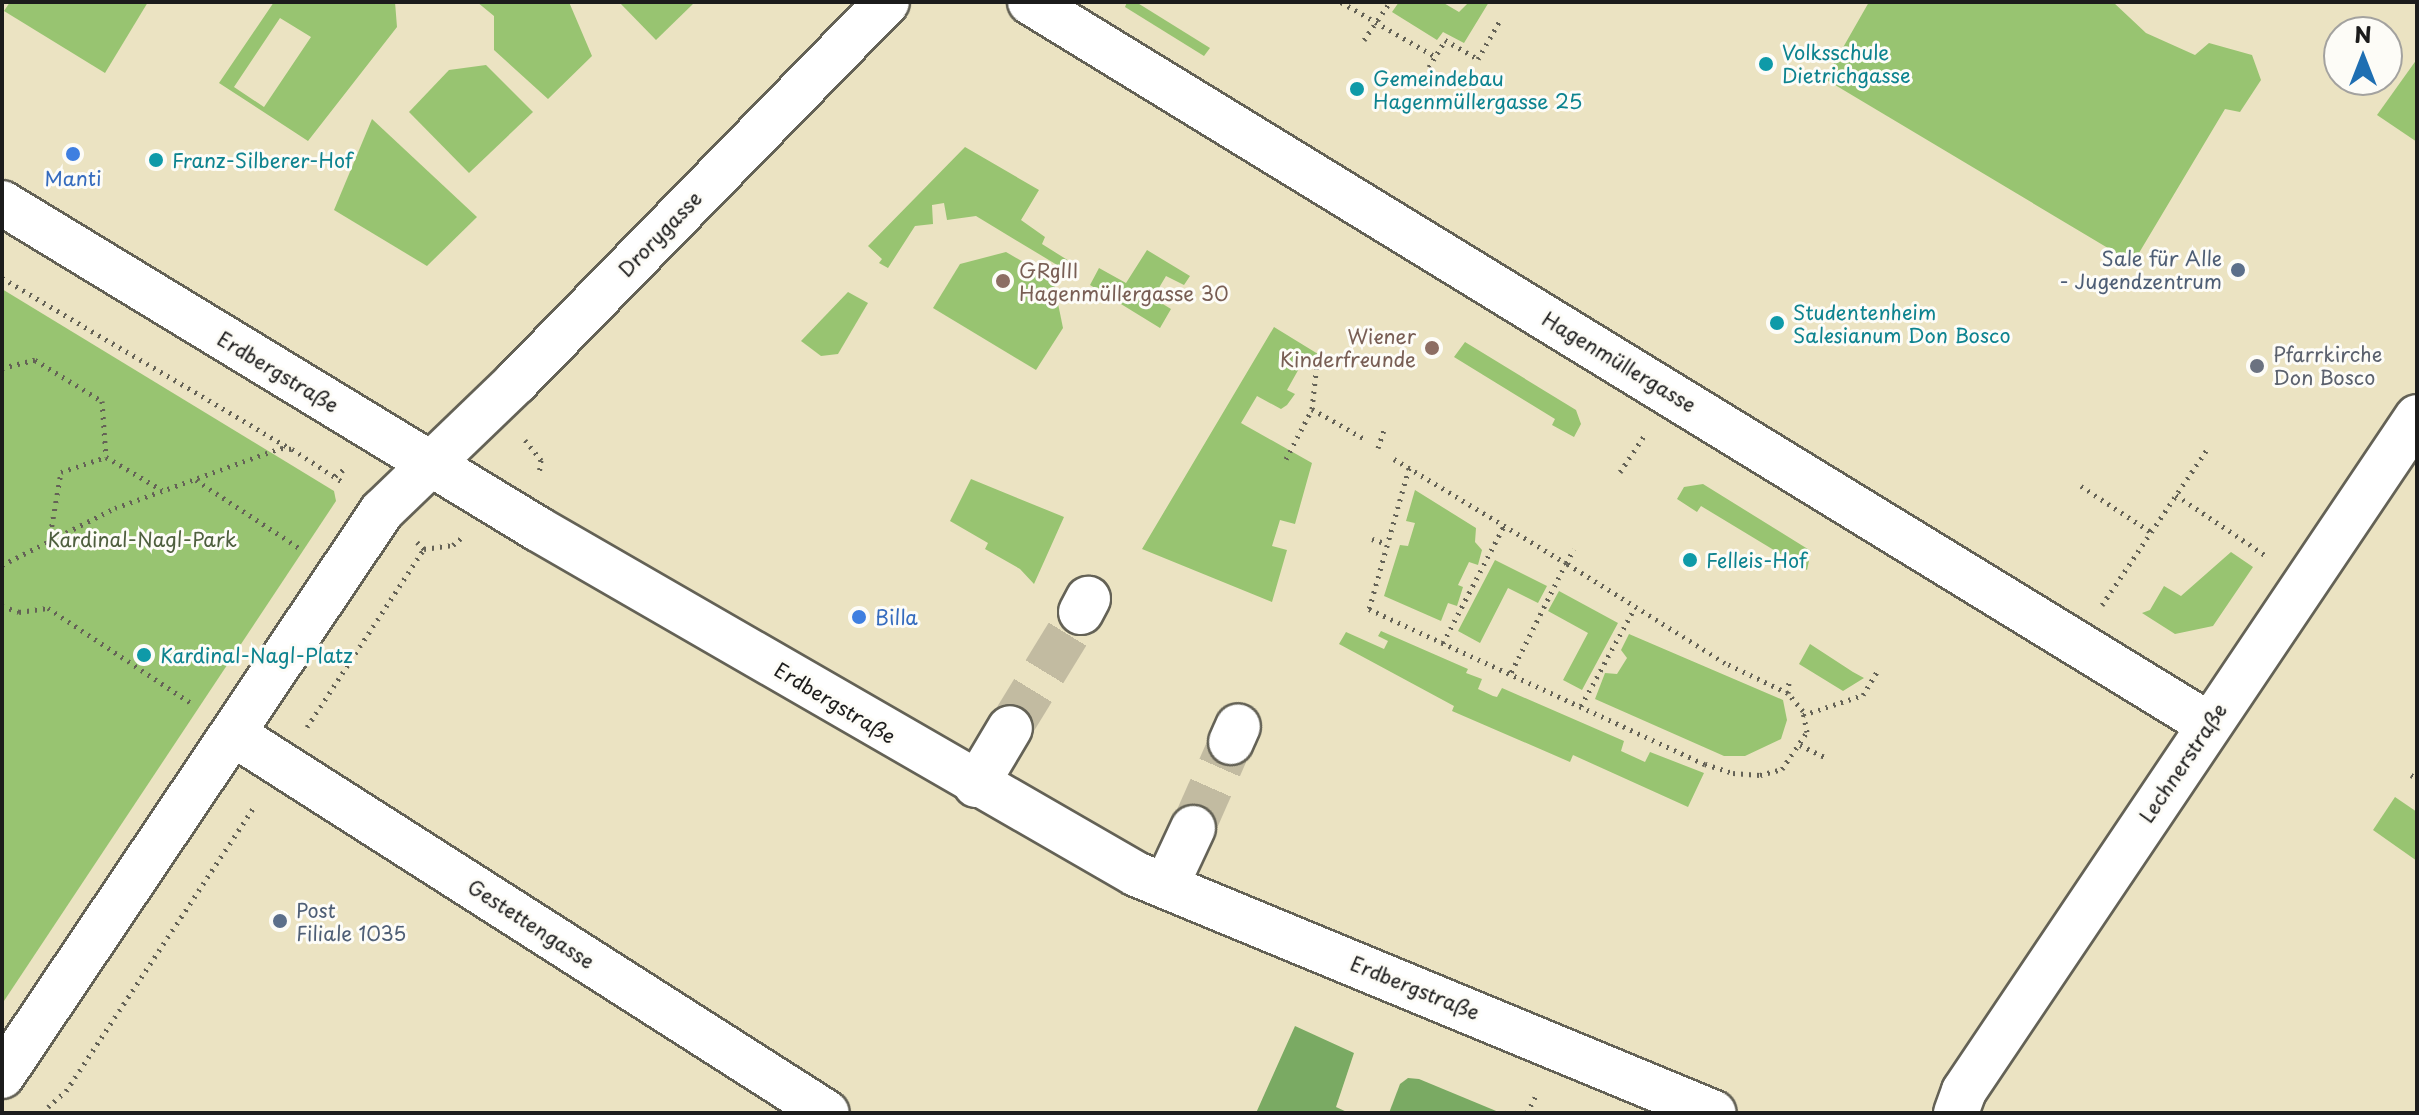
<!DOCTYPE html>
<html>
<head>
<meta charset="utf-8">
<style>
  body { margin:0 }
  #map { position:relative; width:2419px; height:1115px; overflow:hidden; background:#ebe3c2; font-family:"Playpen Sans",sans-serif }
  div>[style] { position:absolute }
  .green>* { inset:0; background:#98c471 }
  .forest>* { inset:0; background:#7aaa63 }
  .minor-tunnel>* { height:44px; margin-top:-22px; transform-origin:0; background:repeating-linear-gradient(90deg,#c2bba1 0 44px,transparent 0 66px) }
  .path>* { height:5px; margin-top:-2.5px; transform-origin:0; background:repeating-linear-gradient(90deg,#646256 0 2px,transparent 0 8px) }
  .roads { filter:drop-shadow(2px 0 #646256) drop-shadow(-2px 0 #646256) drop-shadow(0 2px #646256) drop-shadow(0 -2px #646256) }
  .minor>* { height:44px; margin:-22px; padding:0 22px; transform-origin:22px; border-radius:22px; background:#fff }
  .dots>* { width:22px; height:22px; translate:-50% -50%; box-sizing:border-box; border:4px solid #fdfcf7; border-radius:50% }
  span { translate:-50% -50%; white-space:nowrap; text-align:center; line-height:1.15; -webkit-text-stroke:6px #fdfcf7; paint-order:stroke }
  .culture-label { font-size:20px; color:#0d838f }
  .left { translate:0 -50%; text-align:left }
  .shop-label { font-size:20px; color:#366cbe }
  .street-label { font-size:20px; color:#1c1c1c }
  .service-label { font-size:20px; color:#4e5e75 }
  .right { translate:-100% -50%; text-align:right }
  .education-label { font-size:20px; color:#785e54 }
  .worship-label { font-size:20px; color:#5b616d }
  .park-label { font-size:20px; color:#4e5f3e }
  .frame { position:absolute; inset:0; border:4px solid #1c1c1c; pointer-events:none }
  .north { position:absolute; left:2323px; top:16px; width:80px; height:80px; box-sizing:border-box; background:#fdfcf7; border:2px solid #a3a29f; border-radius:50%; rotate:0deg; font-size:22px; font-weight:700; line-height:32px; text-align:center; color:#1c1c1c }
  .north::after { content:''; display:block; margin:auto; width:28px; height:36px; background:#1f6fb2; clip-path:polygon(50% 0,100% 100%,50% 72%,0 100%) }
</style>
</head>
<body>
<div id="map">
  <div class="green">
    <i style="clip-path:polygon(10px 2px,148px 2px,105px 73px,4px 11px)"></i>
    <i style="clip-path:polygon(evenodd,274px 2px,395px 2px,397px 27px,308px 141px,219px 83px,274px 2px,280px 18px,311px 37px,264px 107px,234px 87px,280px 18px)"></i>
    <i style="clip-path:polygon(477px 2px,569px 2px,592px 56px,548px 99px,494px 50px,494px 16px)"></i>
    <i style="clip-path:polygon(619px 2px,695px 2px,656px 40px)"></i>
    <i style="clip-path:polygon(1127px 2px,1136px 2px,1210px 48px,1204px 56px,1125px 7px)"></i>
    <i style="clip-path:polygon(1399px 2px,1442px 2px,1459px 12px,1469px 2px,1489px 2px,1464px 43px,1443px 32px,1437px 40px,1392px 12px)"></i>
    <i style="clip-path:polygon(1869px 2px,2113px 2px,2146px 33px,2195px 55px,2209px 43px,2252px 55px,2261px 80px,2240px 112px,2225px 109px,2133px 263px,1825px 79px)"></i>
    <i style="clip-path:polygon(2417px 59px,2417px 142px,2377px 115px)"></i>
    <i style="clip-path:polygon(486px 65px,533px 112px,469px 173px,409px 112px,449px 70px)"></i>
    <i style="clip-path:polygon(372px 119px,477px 217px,427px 266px,334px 210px)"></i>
    <i style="clip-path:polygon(965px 147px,1039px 190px,1021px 220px,1045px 237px,1042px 244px,1077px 266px,1072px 274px,976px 216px,947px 220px,944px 203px,932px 205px,933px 224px,915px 226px,888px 268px,879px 263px,882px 259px,868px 246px)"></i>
    <i style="clip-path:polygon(1147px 250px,1190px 276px,1184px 285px,1166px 276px,1153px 298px,1171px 309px,1160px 328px,1090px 285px,1099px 268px,1126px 283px)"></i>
    <i style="clip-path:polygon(1006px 252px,1053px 279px,1063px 328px,1036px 370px,933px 308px,960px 264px)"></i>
    <i style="clip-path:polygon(2px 289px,334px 491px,336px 501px,2px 1004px)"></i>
    <i style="clip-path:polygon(848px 292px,868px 303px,838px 354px,821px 356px,801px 341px)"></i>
    <i style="clip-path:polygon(1274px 327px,1318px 354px,1309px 369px,1301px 365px,1287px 390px,1295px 394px,1287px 405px,1281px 409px,1257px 396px,1241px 423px,1312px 463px,1295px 524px,1280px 520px,1272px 546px,1287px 550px,1272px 602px,1142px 549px)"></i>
    <i style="clip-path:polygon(1465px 342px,1576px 410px,1581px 424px,1574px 437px,1552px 425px,1555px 419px,1454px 357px)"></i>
    <i style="clip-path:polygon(971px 479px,1064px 517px,1034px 584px,1020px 569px,985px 549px,988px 543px,950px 521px)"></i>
    <i style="clip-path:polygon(1703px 484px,1811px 551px,1807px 570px,1701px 506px,1697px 512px,1677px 499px,1684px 487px)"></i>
    <i style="clip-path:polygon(1415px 490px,1476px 528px,1475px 542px,1482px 550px,1478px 565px,1469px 562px,1458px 585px,1463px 587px,1457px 606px,1448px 603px,1441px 621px,1384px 596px,1400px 545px,1408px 546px,1415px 523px,1406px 521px)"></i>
    <i style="clip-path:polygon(2231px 552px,2253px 567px,2213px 626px,2175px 634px,2142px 613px,2150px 610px,2164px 586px,2181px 596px)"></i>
    <i style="clip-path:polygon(1495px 560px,1547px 586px,1538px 603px,1508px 588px,1480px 643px,1458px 631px)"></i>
    <i style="clip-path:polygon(1559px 591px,1618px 623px,1582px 690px,1563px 680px,1588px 633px,1548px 611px)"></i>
    <i style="clip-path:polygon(1381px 631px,1468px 669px,1466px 673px,1482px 679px,1478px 689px,1493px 696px,1497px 697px,1502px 688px,1624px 741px,1621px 751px,1645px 762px,1650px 752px,1704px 773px,1688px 807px,1573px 755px,1570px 762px,1452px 711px,1454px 706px,1339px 644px,1346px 632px,1384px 649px,1388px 641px,1378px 636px)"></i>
    <i style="clip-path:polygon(1629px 634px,1783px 700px,1787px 720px,1781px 739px,1745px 756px,1724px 756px,1595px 699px,1605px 673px,1617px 674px,1627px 658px,1621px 650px)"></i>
    <i style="clip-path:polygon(1810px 644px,1853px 672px,1864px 678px,1843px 691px,1799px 664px)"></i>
    <i style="clip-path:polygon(2395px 797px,2417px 812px,2417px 861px,2373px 830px)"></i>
  </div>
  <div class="forest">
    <i style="clip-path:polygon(1295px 1026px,1354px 1053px,1336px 1107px,1349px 1113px,1256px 1113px)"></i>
    <i style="clip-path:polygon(1408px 1078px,1419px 1079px,1501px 1113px,1389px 1113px,1400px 1084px)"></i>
  </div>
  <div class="minor-tunnel">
    <i style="left:1010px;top:728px;width:136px;rotate:-58.5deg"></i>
    <i style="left:1193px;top:828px;width:94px;rotate:-66.2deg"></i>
  </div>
  <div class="path">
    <i style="left:1341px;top:2px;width:108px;rotate:30.1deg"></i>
    <i style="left:1364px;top:40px;width:46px;rotate:-55.6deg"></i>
    <i style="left:1429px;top:67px;width:31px;rotate:-59deg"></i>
    <i style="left:1445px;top:40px;width:38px;rotate:30deg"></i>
    <i style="left:1478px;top:59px;width:43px;rotate:-60.4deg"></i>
    <i style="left:2px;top:278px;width:336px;rotate:30.6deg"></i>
    <i style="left:2px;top:368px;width:34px;rotate:-14deg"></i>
    <i style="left:35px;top:360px;width:79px;rotate:31.5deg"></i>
    <i style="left:102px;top:401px;width:56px;rotate:85.9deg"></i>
    <i style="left:106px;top:457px;width:65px;rotate:30.5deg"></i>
    <i style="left:1312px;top:409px;width:55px;rotate:-83.8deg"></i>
    <i style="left:525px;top:440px;width:26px;rotate:51deg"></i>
    <i style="left:541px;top:460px;width:15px;rotate:98deg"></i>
    <i style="left:1378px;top:448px;width:19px;rotate:-72deg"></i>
    <i style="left:1286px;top:459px;width:56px;rotate:-62.5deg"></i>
    <i style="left:1312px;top:409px;width:59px;rotate:29.6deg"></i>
    <i style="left:1394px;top:459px;width:201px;rotate:31.2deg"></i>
    <i style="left:1566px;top:563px;width:16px;rotate:-60deg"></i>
    <i style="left:1409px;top:468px;width:147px;rotate:105.8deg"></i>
    <i style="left:1369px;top:609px;width:370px;rotate:24.8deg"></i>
    <i style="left:1705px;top:764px;width:29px;rotate:18deg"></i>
    <i style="left:1733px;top:773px;width:27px;rotate:4deg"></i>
    <i style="left:1760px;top:775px;width:23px;rotate:-15deg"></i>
    <i style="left:1782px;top:769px;width:45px;rotate:-56deg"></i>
    <i style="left:1807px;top:732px;width:21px;rotate:-101deg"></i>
    <i style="left:1803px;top:711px;width:23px;rotate:-130deg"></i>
    <i style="left:1788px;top:693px;width:70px;rotate:-154.5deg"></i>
    <i style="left:1725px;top:663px;width:188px;rotate:-147.8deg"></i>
    <i style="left:1566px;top:563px;width:123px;rotate:116.6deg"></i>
    <i style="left:1620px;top:472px;width:47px;rotate:-56.3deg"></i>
    <i style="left:335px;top:476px;width:15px;rotate:-37deg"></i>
    <i style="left:196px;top:480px;width:123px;rotate:33.4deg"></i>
    <i style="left:2081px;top:486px;width:84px;rotate:33.3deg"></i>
    <i style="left:2176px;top:495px;width:111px;rotate:34deg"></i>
    <i style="left:1372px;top:539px;width:16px;rotate:18deg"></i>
    <i style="left:49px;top:542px;width:71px;rotate:-80.3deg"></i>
    <i style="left:61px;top:472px;width:47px;rotate:-18.4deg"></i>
    <i style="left:417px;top:542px;width:10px;rotate:45deg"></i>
    <i style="left:424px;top:549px;width:29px;rotate:-8deg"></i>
    <i style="left:453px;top:545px;width:11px;rotate:-41deg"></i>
    <i style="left:2px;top:565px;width:127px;rotate:-26.8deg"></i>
    <i style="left:115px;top:508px;width:177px;rotate:-19.9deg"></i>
    <i style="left:281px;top:448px;width:11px;rotate:5deg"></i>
    <i style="left:292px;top:449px;width:62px;rotate:33.2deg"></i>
    <i style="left:2102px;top:605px;width:189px;rotate:-56deg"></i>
    <i style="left:2px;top:606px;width:18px;rotate:19deg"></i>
    <i style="left:19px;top:612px;width:29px;rotate:-8deg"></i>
    <i style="left:48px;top:608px;width:175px;rotate:33.6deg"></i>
    <i style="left:1443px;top:643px;width:132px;rotate:-62.5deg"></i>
    <i style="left:1788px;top:693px;width:12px;rotate:-85deg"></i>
    <i style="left:1581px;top:706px;width:111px;rotate:-61.3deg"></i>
    <i style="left:1803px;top:715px;width:63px;rotate:-18.4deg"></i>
    <i style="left:1863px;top:695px;width:27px;rotate:-59deg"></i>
    <i style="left:307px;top:727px;width:213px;rotate:-56.7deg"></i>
    <i style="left:1800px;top:745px;width:28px;rotate:26deg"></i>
    <i style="left:2411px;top:775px;width:7px;rotate:27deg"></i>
    <i style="left:48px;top:1107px;width:24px;rotate:-42deg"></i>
    <i style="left:66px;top:1091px;width:343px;rotate:-56.5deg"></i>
    <i style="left:1527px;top:1113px;width:22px;rotate:-63deg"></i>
  </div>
  <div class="roads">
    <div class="minor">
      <i style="left:1030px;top:2px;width:1382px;rotate:31.5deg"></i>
      <i style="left:2px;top:203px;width:627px;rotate:31.31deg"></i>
      <i style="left:538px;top:529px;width:690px;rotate:29.98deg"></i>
      <i style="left:1136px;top:874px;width:625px;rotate:22.46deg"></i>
      <i style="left:1081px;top:612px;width:15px;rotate:-62deg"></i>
      <i style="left:235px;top:735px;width:702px;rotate:32.56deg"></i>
      <i style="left:1231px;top:742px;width:17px;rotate:-66deg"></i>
      <i style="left:976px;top:785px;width:66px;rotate:-59.2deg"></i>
      <i style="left:1166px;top:886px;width:64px;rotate:-65deg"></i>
      <i style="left:2px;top:1076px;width:681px;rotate:-56.08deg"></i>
      <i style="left:382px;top:511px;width:186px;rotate:-43.9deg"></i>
      <i style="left:516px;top:382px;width:531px;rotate:-45.69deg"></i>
      <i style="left:1956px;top:1113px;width:23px;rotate:-70deg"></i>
      <i style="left:1964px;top:1091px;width:812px;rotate:-56.09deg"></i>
    </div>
  </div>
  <div class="dots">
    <i style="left:1766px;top:64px;background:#0f9aa8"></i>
    <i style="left:1357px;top:89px;background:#0f9aa8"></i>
    <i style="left:73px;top:154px;background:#3f7fe0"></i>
    <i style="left:156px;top:160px;background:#0f9aa8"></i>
    <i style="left:2238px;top:270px;background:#5c6f8a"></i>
    <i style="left:1003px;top:281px;background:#8d6e63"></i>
    <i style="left:1777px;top:323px;background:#0f9aa8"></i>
    <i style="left:1432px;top:348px;background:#8d6e63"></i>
    <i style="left:2257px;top:366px;background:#6b7280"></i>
    <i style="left:1690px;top:560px;background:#0f9aa8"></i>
    <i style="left:859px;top:617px;background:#3f7fe0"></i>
    <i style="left:144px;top:655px;background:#0f9aa8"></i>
    <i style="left:280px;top:921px;background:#5c6f8a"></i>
  </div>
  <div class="culture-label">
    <span class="left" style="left:1782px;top:64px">Volksschule<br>Dietrichgasse</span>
    <span class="left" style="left:1373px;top:90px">Gemeindebau<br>Hagenmüllergasse 25</span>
    <span class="left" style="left:172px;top:160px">Franz-Silberer-Hof</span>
    <span class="left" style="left:1793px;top:324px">Studentenheim<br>Salesianum Don Bosco</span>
    <span class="left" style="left:1706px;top:560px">Felleis-Hof</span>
    <span class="left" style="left:160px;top:655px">Kardinal-Nagl-Platz</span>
  </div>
  <div class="shop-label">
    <span style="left:73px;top:178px">Manti</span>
    <span class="left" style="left:875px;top:617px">Billa</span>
  </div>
  <div class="street-label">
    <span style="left:660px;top:234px;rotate:-46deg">Drorygasse</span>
    <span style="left:1619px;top:362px;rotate:31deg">Hagenmüllergasse</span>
    <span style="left:278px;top:372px;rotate:31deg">Erdbergstraße</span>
    <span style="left:835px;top:703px;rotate:31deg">Erdbergstraße</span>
    <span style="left:2183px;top:763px;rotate:-56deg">Lechnerstraße</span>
    <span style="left:531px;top:924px;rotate:33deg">Gestettengasse</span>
    <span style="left:1415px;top:988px;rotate:22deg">Erdbergstraße</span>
  </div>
  <div class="service-label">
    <span class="right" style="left:2222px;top:270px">Sale für Alle<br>- Jugendzentrum</span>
    <span class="left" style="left:296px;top:922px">Post<br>Filiale 1035</span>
  </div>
  <div class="education-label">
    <span class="left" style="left:1019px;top:282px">GRgIII<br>Hagenmüllergasse 30</span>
    <span class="right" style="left:1416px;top:348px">Wiener<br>Kinderfreunde</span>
  </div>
  <div class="worship-label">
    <span class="left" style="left:2273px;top:366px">Pfarrkirche<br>Don Bosco</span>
  </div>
  <div class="park-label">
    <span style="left:142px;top:539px">Kardinal-Nagl-Park</span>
  </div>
  <div class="frame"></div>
  <div class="north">N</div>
</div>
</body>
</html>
